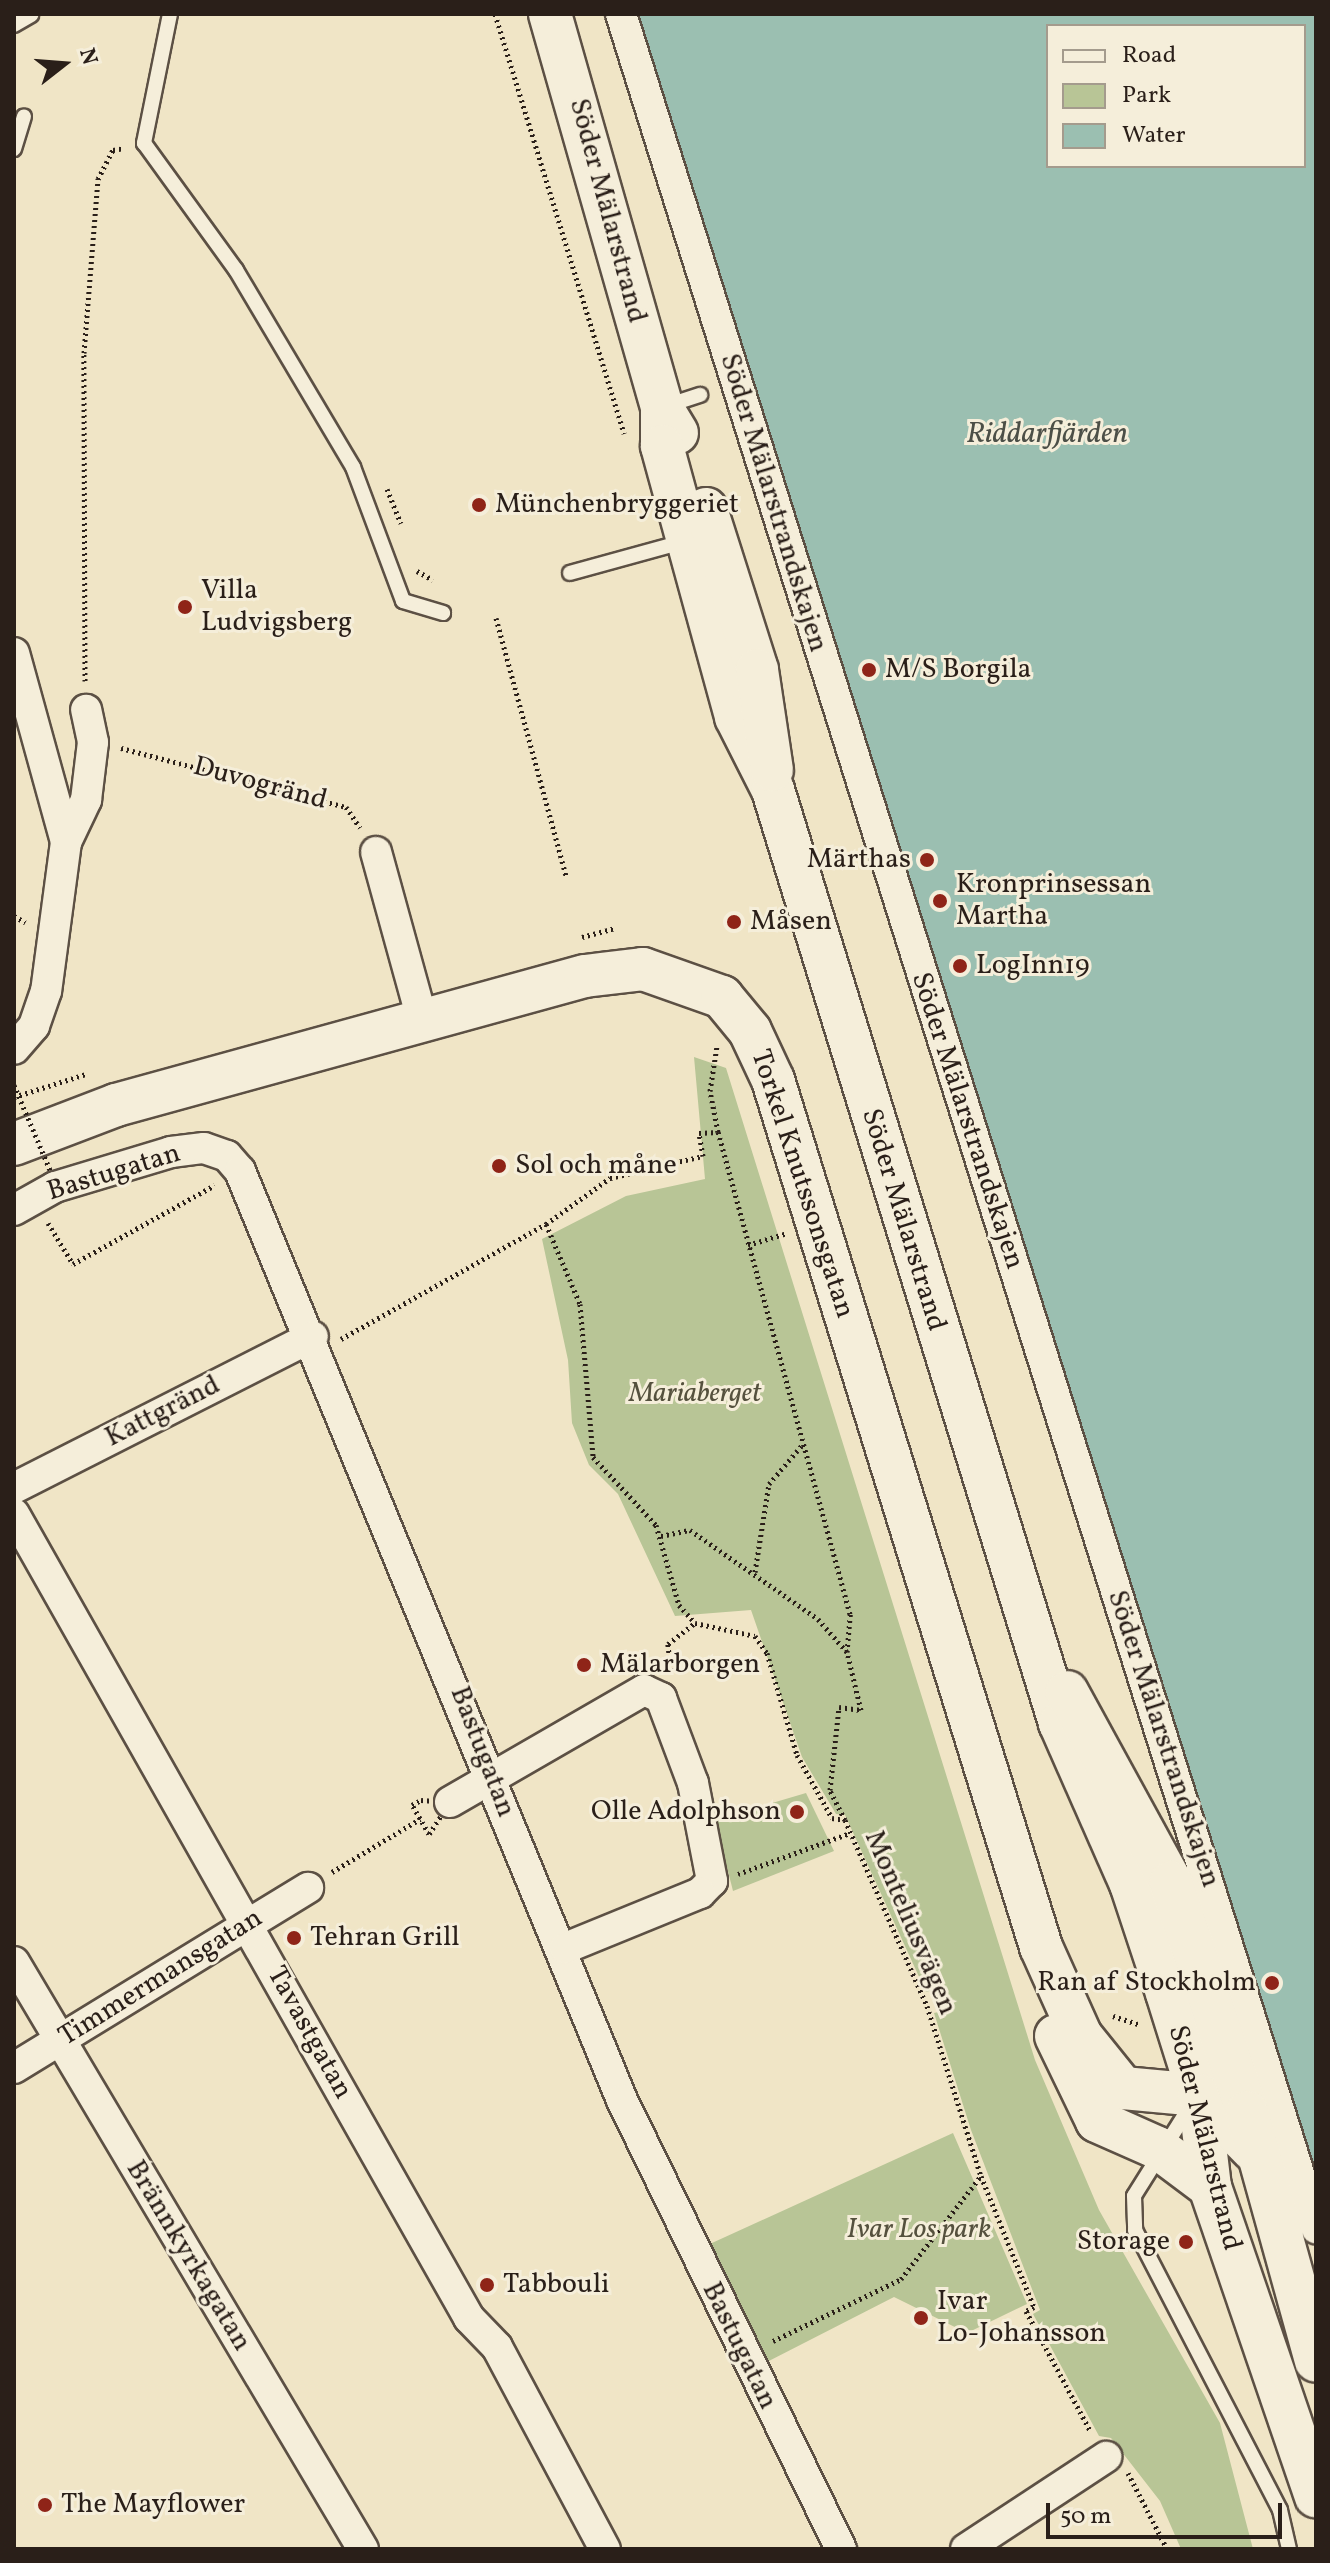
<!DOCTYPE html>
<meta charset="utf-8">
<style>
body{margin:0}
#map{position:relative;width:1330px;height:2563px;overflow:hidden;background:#f0e5c6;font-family:Vollkorn,serif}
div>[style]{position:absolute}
.green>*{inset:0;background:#b8c596}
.water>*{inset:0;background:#9bbfb1}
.path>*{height:5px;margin-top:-2.5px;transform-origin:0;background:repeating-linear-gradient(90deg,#2a1f19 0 2px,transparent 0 6px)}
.roads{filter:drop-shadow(2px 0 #5c5044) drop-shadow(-2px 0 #5c5044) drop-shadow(0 2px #5c5044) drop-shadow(0 -2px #5c5044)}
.lane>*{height:14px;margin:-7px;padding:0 7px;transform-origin:7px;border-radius:7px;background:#f5eeda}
.street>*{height:30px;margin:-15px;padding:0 15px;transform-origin:15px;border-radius:15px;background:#f5eeda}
.secondary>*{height:42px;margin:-21px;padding:0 21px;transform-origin:21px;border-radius:21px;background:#f5eeda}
.path-bridge>*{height:5px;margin-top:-2.5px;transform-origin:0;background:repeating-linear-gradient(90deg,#2a1f19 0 2px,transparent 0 6px)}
.dots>*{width:22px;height:22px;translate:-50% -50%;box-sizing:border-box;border:4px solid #f5eeda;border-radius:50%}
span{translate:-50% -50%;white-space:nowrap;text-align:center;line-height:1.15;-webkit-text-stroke:6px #f5eeda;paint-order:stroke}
.street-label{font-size:28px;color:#2a1f19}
.poi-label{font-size:28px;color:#2a1f19}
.left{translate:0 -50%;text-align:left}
.right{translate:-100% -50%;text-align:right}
.park-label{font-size:28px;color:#55513e;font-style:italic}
.water-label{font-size:30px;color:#4c4f47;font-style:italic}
.frame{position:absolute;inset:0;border:16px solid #2a1f19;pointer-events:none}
.legend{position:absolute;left:1046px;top:24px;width:260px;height:144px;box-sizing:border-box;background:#f5eeda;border:2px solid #a49b8d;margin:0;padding:10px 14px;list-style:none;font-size:24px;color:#2a1f19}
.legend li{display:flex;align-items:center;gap:16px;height:40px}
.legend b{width:40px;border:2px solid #a49b8d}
.north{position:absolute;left:24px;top:24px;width:80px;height:80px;-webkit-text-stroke:6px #f5eeda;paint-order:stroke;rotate:73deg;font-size:22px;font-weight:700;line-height:32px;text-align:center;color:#2a1f19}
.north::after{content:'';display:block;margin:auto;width:28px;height:36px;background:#2a1f19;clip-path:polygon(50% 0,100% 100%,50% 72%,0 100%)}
.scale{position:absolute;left:1046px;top:2503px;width:236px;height:36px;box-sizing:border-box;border:4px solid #2a1f19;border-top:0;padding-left:10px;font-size:24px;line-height:28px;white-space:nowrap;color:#2a1f19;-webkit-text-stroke:6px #f5eeda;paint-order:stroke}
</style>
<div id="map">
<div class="green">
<i style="clip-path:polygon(694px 1057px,726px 1068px,1035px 2060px,1099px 2210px,1220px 2423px,1253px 2549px,1181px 2549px,1160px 2501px,1111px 2438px,1099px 2436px,1033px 2314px,1040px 2310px,971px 2130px,934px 2013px,943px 2011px,935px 1990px,926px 1992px,845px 1815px,836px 1814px,802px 1757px,751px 1610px,675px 1616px,618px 1494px,589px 1465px,572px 1423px,568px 1360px,542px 1239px,626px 1196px,705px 1179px)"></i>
<i style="clip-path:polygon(806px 1793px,834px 1851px,733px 1891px,715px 1820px)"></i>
<i style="clip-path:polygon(953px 2133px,1027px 2304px,967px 2333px,894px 2297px,761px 2365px,701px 2248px)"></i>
</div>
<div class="water">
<i style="clip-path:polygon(evenodd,634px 14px,1316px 14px,1316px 2186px,634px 14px,1048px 26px,1304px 26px,1304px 166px,1048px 166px,1048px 26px)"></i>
</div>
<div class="path">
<i style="left:495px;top:14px;width:439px;rotate:72.9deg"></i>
<i style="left:387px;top:489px;width:37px;rotate:68deg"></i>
<i style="left:417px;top:571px;width:18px;rotate:29deg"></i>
<i style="left:496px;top:618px;width:267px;rotate:74.8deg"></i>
<i style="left:85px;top:681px;width:328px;rotate:-90.2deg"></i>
<i style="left:84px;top:353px;width:175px;rotate:-85.4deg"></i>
<i style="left:98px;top:179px;width:33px;rotate:-63deg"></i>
<i style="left:113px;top:150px;width:11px;rotate:-10deg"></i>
<i style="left:121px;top:748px;width:233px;rotate:14.7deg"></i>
<i style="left:346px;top:807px;width:25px;rotate:56deg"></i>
<i style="left:14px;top:916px;width:13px;rotate:29deg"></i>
<i style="left:582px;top:937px;width:35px;rotate:-15deg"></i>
<i style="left:14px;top:1097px;width:76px;rotate:-17.7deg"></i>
<i style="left:48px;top:1223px;width:48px;rotate:58.6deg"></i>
<i style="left:73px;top:1264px;width:162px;rotate:-29.1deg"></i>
<i style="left:546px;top:1224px;width:87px;rotate:67deg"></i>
<i style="left:580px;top:1304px;width:154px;rotate:85.1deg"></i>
<i style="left:593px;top:1457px;width:93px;rotate:47.2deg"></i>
<i style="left:656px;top:1525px;width:83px;rotate:74deg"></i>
<i style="left:679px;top:1605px;width:24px;rotate:48deg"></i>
<i style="left:695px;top:1623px;width:61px;rotate:12.2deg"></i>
<i style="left:755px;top:1636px;width:21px;rotate:55deg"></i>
<i style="left:767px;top:1653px;width:106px;rotate:73.6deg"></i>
<i style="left:797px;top:1755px;width:72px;rotate:60.9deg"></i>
<i style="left:832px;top:1818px;width:13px;rotate:9deg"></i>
<i style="left:845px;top:1820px;width:203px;rotate:66.2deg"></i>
<i style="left:927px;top:2006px;width:178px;rotate:72.4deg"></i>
<i style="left:981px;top:2176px;width:141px;rotate:68deg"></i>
<i style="left:1034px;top:2307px;width:9px;rotate:153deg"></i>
<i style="left:1026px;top:2311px;width:137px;rotate:61.8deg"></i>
<i style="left:748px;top:1245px;width:39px;rotate:-17deg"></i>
<i style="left:341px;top:1339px;width:235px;rotate:-29.3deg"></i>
<i style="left:546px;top:1224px;width:79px;rotate:-35.7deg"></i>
<i style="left:610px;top:1178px;width:96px;rotate:-13.3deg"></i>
<i style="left:703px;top:1156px;width:23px;rotate:-100deg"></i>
<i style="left:699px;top:1133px;width:19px;rotate:-3deg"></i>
<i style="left:661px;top:1536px;width:30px;rotate:-12deg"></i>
<i style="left:690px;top:1530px;width:156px;rotate:34.8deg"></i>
<i style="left:818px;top:1619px;width:44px;rotate:48.7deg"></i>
<i style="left:847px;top:1652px;width:38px;rotate:-85deg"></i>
<i style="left:850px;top:1614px;width:500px;rotate:-105.3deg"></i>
<i style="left:718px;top:1132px;width:42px;rotate:-101deg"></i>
<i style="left:710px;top:1091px;width:46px;rotate:-81.2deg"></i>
<i style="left:755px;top:1572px;width:89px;rotate:-81deg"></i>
<i style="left:769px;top:1484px;width:52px;rotate:-49.6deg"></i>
<i style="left:671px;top:1670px;width:26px;rotate:-97deg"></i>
<i style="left:668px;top:1644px;width:34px;rotate:-38deg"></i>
<i style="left:421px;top:1800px;width:29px;rotate:4deg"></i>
<i style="left:450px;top:1802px;width:38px;rotate:123deg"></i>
<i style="left:429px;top:1834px;width:34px;rotate:-120deg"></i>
<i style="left:412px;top:1805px;width:10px;rotate:-29deg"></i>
<i style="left:845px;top:1820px;width:34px;rotate:-117deg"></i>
<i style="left:830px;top:1790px;width:83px;rotate:-83.8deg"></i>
<i style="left:839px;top:1707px;width:22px;rotate:8deg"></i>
<i style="left:861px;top:1710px;width:60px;rotate:-103.6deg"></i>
<i style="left:332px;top:1872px;width:103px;rotate:-31.1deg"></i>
<i style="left:738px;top:1874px;width:119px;rotate:-20.1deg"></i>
<i style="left:1113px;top:2016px;width:29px;rotate:18deg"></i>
<i style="left:773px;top:2341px;width:142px;rotate:-25.8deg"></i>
<i style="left:901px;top:2279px;width:130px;rotate:-52.2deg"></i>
<i style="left:1128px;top:2473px;width:85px;rotate:62.8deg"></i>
</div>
<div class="roads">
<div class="lane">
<i style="left:170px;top:14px;width:132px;rotate:101.4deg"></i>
<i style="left:144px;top:143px;width:157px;rotate:54.1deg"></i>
<i style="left:236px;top:270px;width:229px;rotate:59.3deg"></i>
<i style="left:353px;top:467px;width:143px;rotate:69.5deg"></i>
<i style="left:403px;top:601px;width:42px;rotate:16.7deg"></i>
<i style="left:14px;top:25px;width:20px;rotate:-30deg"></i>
<i style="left:14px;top:149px;width:34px;rotate:-73deg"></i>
<i style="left:666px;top:406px;width:36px;rotate:-18deg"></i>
<i style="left:570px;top:573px;width:120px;rotate:-15.4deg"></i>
<i style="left:1191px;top:2105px;width:107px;rotate:122.1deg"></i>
<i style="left:1134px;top:2196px;width:34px;rotate:88deg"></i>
<i style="left:1135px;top:2230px;width:315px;rotate:62.6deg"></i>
<i style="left:1280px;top:2510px;width:40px;rotate:77deg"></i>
</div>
<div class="street">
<i style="left:621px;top:14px;width:2321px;rotate:72.57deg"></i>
<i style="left:14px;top:653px;width:196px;rotate:74.6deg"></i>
<i style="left:66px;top:842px;width:150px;rotate:97.6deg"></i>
<i style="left:46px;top:991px;width:37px;rotate:109deg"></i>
<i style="left:34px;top:1026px;width:30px;rotate:131deg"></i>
<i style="left:66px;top:842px;width:47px;rotate:-64.5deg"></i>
<i style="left:86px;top:800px;width:58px;rotate:-83.1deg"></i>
<i style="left:93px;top:742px;width:33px;rotate:-102deg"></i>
<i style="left:376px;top:852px;width:173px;rotate:74.6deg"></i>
<i style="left:14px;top:1210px;width:47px;rotate:-29.3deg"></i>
<i style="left:55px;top:1187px;width:121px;rotate:-16.8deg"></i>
<i style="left:171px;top:1152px;width:33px;rotate:-7deg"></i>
<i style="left:204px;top:1148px;width:24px;rotate:19deg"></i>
<i style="left:227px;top:1156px;width:20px;rotate:49deg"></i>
<i style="left:240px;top:1171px;width:1004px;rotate:67.65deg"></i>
<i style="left:622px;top:2100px;width:500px;rotate:64deg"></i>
<i style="left:14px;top:1488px;width:335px;rotate:-26.9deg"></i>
<i style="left:14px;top:1514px;width:924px;rotate:60.49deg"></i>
<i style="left:469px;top:2318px;width:40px;rotate:46deg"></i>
<i style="left:497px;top:2347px;width:229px;rotate:61.9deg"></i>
<i style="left:450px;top:1802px;width:224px;rotate:-30deg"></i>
<i style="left:644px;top:1690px;width:19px;rotate:25deg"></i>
<i style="left:661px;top:1698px;width:91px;rotate:69.4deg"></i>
<i style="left:693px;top:1783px;width:100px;rotate:79deg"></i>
<i style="left:712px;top:1881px;width:17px;rotate:135deg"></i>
<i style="left:700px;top:1893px;width:146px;rotate:157.8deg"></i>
<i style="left:14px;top:1962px;width:683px;rotate:59.27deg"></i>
<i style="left:14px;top:2068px;width:345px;rotate:-31.5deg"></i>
<i style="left:966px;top:2549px;width:168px;rotate:-33.3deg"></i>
</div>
<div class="secondary">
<i style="left:550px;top:14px;width:410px;rotate:74.1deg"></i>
<i style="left:662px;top:408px;width:29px;rotate:59deg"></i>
<i style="left:662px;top:408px;width:38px;rotate:90deg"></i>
<i style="left:662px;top:446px;width:281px;rotate:74.7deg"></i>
<i style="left:736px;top:717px;width:82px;rotate:63.1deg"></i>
<i style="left:773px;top:790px;width:976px;rotate:72.9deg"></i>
<i style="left:1060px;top:1723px;width:176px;rotate:66.2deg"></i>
<i style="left:1131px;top:1884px;width:115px;rotate:71.7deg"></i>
<i style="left:1167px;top:1993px;width:107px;rotate:72.6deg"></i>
<i style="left:1199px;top:2095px;width:93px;rotate:83.2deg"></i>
<i style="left:1210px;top:2187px;width:327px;rotate:71.1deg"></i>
<i style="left:706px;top:509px;width:169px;rotate:72.4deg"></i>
<i style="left:757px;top:670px;width:101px;rotate:81.5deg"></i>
<i style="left:14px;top:1144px;width:109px;rotate:-20.9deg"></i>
<i style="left:116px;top:1105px;width:486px;rotate:-15.4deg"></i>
<i style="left:585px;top:976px;width:58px;rotate:-6.9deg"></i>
<i style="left:643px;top:969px;width:84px;rotate:19.5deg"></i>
<i style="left:722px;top:997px;width:44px;rotate:50.5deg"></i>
<i style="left:750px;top:1031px;width:54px;rotate:64.9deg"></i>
<i style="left:773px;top:1080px;width:907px;rotate:72.82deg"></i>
<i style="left:1041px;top:1947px;width:98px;rotate:65.8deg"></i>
<i style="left:1081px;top:2036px;width:67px;rotate:51.1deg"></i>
<i style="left:1123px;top:2088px;width:76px;rotate:5.3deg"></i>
<i style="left:1199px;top:2095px;width:76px;rotate:45.5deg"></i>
<i style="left:1067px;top:1692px;width:217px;rotate:61.3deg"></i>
<i style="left:1171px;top:1882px;width:242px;rotate:71.7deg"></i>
<i style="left:1247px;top:2112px;width:258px;rotate:74.5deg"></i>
<i style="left:1056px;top:2036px;width:94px;rotate:64.2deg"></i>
<i style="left:1097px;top:2121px;width:67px;rotate:23.9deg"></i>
<i style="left:1158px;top:2148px;width:65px;rotate:36.9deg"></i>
</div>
</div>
<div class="path-bridge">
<i style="left:14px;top:1085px;width:95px;rotate:67deg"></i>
</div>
<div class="dots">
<i style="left:479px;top:505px;background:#8f2418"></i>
<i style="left:185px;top:607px;background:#8f2418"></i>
<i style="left:869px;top:670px;background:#8f2418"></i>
<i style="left:927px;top:860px;background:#8f2418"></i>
<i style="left:940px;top:901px;background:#8f2418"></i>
<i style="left:734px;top:922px;background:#8f2418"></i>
<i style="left:960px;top:966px;background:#8f2418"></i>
<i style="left:499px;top:1166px;background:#8f2418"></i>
<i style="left:584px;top:1665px;background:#8f2418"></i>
<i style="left:797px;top:1812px;background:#8f2418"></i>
<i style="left:294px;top:1938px;background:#8f2418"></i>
<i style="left:1272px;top:1983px;background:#8f2418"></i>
<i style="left:1186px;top:2242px;background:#8f2418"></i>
<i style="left:487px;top:2285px;background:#8f2418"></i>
<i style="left:921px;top:2318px;background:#8f2418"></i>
<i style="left:45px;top:2505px;background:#8f2418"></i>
</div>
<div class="street-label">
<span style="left:607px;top:211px;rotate:75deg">Söder Mälarstrand</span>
<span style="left:773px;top:503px;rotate:73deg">Söder Mälarstrandskajen</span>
<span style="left:260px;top:784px;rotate:15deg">Duvogränd</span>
<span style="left:967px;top:1121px;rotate:72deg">Söder Mälarstrandskajen</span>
<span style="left:114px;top:1173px;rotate:-17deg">Bastugatan</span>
<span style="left:802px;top:1184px;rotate:72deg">Torkel Knutssonsgatan</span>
<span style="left:903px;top:1220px;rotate:73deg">Söder Mälarstrand</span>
<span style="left:163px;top:1412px;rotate:-27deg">Kattgränd</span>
<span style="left:1163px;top:1739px;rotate:72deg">Söder Mälarstrandskajen</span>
<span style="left:482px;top:1752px;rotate:69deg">Bastugatan</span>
<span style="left:910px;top:1923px;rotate:67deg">Monteliusvägen</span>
<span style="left:161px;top:1978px;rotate:-32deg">Timmermansgatan</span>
<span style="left:309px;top:2033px;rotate:61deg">Tavastgatan</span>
<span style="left:1204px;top:2138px;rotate:76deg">Söder Mälarstrand</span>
<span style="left:188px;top:2256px;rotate:59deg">Brännkyrkagatan</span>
<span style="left:739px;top:2346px;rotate:64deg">Bastugatan</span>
</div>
<div class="poi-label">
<span class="left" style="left:495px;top:505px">Münchenbryggeriet</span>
<span class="left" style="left:201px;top:607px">Villa<br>Ludvigsberg</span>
<span class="left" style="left:885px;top:670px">M/S Borgila</span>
<span class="right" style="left:911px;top:860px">Märthas</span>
<span class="left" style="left:956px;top:901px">Kronprinsessan<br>Martha</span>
<span class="left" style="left:750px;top:922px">Måsen</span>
<span class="left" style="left:976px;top:966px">LogInn19</span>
<span class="left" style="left:515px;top:1166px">Sol och måne</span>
<span class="left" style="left:600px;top:1665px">Mälarborgen</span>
<span class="right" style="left:781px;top:1812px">Olle Adolphson</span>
<span class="left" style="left:310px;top:1938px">Tehran Grill</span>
<span class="right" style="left:1256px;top:1983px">Ran af Stockholm</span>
<span class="right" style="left:1170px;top:2242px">Storage</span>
<span class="left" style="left:503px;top:2285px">Tabbouli</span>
<span class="left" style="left:937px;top:2318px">Ivar<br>Lo-Johansson</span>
<span class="left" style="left:61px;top:2505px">The Mayflower</span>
</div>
<div class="park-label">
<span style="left:695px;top:1394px">Mariaberget</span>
<span style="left:919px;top:2230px">Ivar Los park</span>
</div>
<div class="water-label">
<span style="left:1047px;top:434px">Riddarfjärden</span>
</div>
<div class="frame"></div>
<ul class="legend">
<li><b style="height:10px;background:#f5eeda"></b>Road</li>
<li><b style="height:22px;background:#b8c596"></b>Park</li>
<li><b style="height:22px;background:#9bbfb1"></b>Water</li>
</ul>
<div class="north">N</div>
<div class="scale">50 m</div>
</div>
